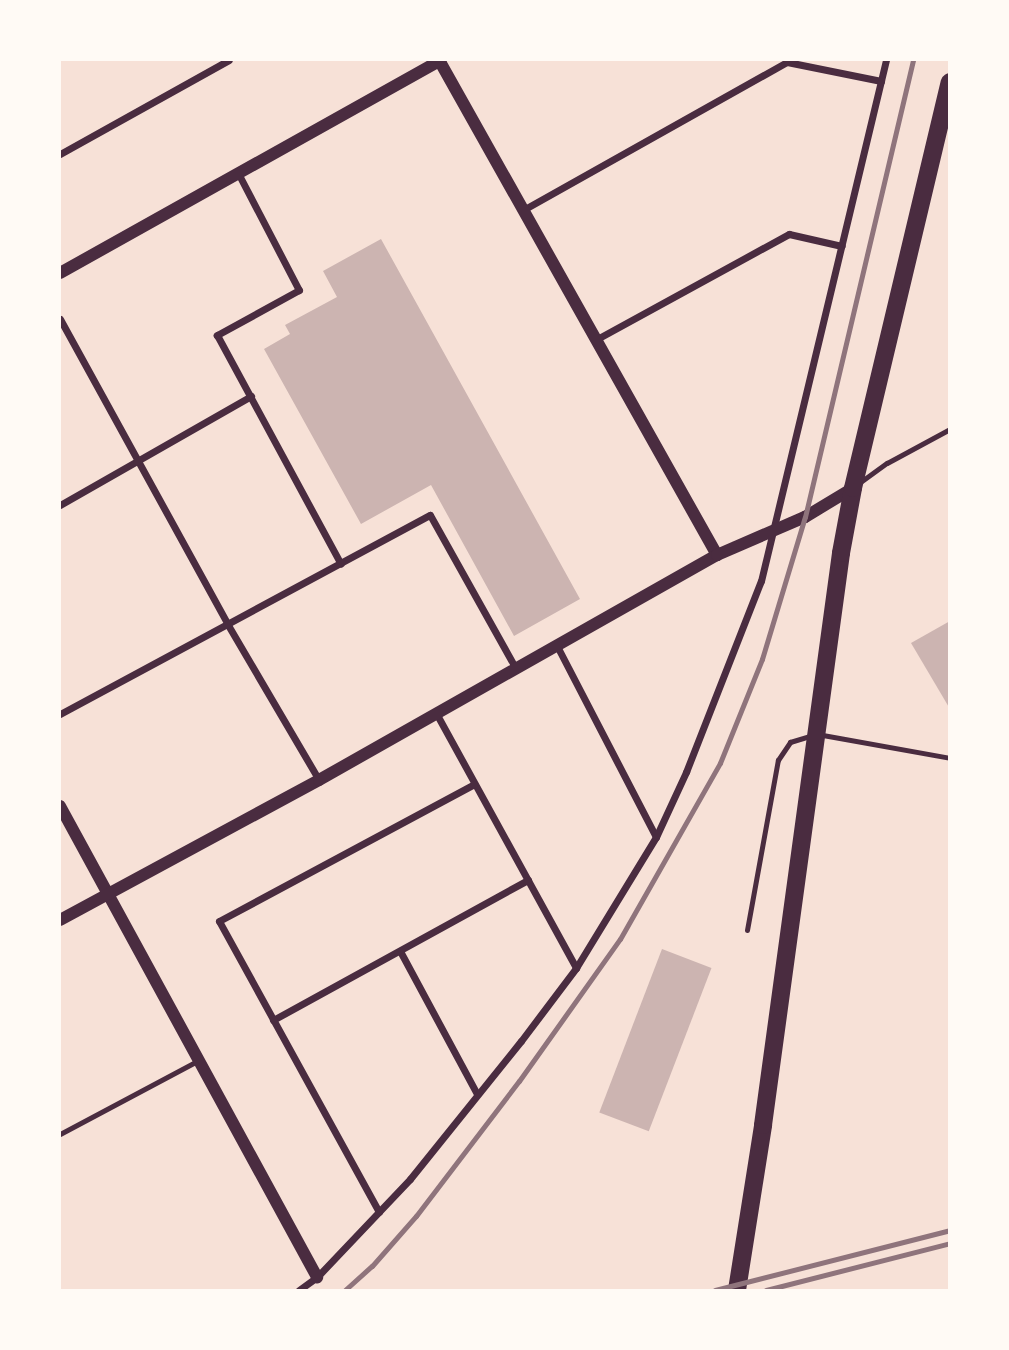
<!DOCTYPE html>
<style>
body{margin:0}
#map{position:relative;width:1009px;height:1350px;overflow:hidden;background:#f7e1d7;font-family:"Varela Round",sans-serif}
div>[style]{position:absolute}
.building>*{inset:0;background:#ccb4b1;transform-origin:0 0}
.service>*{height:5px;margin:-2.5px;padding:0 2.5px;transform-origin:2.5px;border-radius:2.5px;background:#4a2c40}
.minor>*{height:7px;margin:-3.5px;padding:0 3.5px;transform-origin:3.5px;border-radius:3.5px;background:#4a2c40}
.tertiary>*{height:12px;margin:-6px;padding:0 6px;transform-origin:6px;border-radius:6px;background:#4a2c40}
.primary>*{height:18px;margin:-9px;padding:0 9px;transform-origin:9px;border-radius:9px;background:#4a2c40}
.rail>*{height:5px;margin:-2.5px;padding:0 2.5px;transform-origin:2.5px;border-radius:2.5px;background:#8f747c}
span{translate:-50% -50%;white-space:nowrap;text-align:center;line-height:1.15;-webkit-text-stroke:5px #fffaf5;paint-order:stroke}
.frame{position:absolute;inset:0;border:61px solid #fffaf5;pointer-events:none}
</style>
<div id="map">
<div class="building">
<i style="clip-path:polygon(381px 239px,580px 599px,514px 636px,431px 485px,361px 524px,264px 349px,290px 334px,285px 325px,337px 297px,323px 271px)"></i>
<i style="clip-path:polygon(950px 621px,950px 709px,911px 643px)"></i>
<i style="left:662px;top:949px;width:53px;height:175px;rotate:21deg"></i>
</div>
<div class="service">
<i style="left:859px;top:483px;width:34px;rotate:-36deg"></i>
<i style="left:887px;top:463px;width:72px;rotate:-28.4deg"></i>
<i style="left:747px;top:930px;width:173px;rotate:-79.7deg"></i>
<i style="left:778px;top:760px;width:22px;rotate:-56deg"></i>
<i style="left:790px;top:742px;width:28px;rotate:-17deg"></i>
<i style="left:817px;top:734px;width:135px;rotate:10.2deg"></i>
<i style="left:60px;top:1134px;width:157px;rotate:-28deg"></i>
</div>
<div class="minor">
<i style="left:60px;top:154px;width:193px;rotate:-29.1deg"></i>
<i style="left:238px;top:173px;width:132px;rotate:62.5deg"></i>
<i style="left:299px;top:290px;width:94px;rotate:151.2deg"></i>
<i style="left:217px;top:335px;width:260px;rotate:61.6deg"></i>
<i style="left:523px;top:210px;width:303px;rotate:-29.3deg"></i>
<i style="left:787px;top:62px;width:96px;rotate:11.4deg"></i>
<i style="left:60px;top:319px;width:349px;rotate:61.2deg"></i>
<i style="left:228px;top:625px;width:180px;rotate:59.6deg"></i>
<i style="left:597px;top:339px;width:219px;rotate:-28.7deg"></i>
<i style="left:789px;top:234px;width:54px;rotate:12.8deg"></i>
<i style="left:60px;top:505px;width:220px;rotate:-29.7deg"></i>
<i style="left:557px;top:646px;width:215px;rotate:62.6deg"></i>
<i style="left:436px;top:713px;width:291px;rotate:61.2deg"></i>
<i style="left:60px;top:714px;width:420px;rotate:-28.3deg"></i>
<i style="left:430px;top:515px;width:176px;rotate:60.8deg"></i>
<i style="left:400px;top:951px;width:162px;rotate:61.7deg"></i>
<i style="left:273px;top:1020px;width:291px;rotate:-28.8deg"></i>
<i style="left:379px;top:1212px;width:332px;rotate:-118.8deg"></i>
<i style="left:219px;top:921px;width:289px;rotate:-28.2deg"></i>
<i style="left:299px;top:1290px;width:22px;rotate:-36deg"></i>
<i style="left:317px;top:1277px;width:135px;rotate:-46.5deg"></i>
<i style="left:410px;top:1179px;width:177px;rotate:-51.2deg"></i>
<i style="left:521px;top:1041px;width:91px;rotate:-53deg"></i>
<i style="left:576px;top:968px;width:153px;rotate:-58.6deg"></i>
<i style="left:656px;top:837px;width:72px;rotate:-65.2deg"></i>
<i style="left:686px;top:772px;width:205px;rotate:-68.6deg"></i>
<i style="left:761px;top:581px;width:536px;rotate:-76.51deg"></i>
</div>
<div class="tertiary">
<i style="left:439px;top:60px;width:568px;rotate:60.68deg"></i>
<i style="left:60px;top:273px;width:436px;rotate:-29.2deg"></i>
<i style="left:60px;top:806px;width:537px;rotate:61.38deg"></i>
<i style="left:60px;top:920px;width:294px;rotate:-28.4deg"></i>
<i style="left:319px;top:780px;width:457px;rotate:-29.5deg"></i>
<i style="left:717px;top:555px;width:96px;rotate:-23.4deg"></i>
<i style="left:805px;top:517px;width:56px;rotate:-31.1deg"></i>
</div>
<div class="primary">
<i style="left:737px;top:1290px;width:167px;rotate:-81deg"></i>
<i style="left:763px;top:1125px;width:577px;rotate:-82.23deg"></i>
<i style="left:841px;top:553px;width:66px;rotate:-79.5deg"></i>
<i style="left:853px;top:488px;width:417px;rotate:-76.6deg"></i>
</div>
<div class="rail">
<i style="left:345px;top:1290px;width:36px;rotate:-42deg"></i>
<i style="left:372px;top:1266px;width:67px;rotate:-48.7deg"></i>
<i style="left:416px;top:1216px;width:170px;rotate:-52.7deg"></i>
<i style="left:519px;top:1081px;width:174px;rotate:-54.6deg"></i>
<i style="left:620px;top:939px;width:202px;rotate:-60.4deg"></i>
<i style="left:720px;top:763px;width:112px;rotate:-68deg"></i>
<i style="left:762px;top:659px;width:148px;rotate:-73.2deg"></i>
<i style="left:805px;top:517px;width:470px;rotate:-76.7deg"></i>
<i style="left:715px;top:1290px;width:243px;rotate:-14.3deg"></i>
<i style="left:766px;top:1290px;width:190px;rotate:-14.3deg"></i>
</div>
<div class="frame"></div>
</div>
